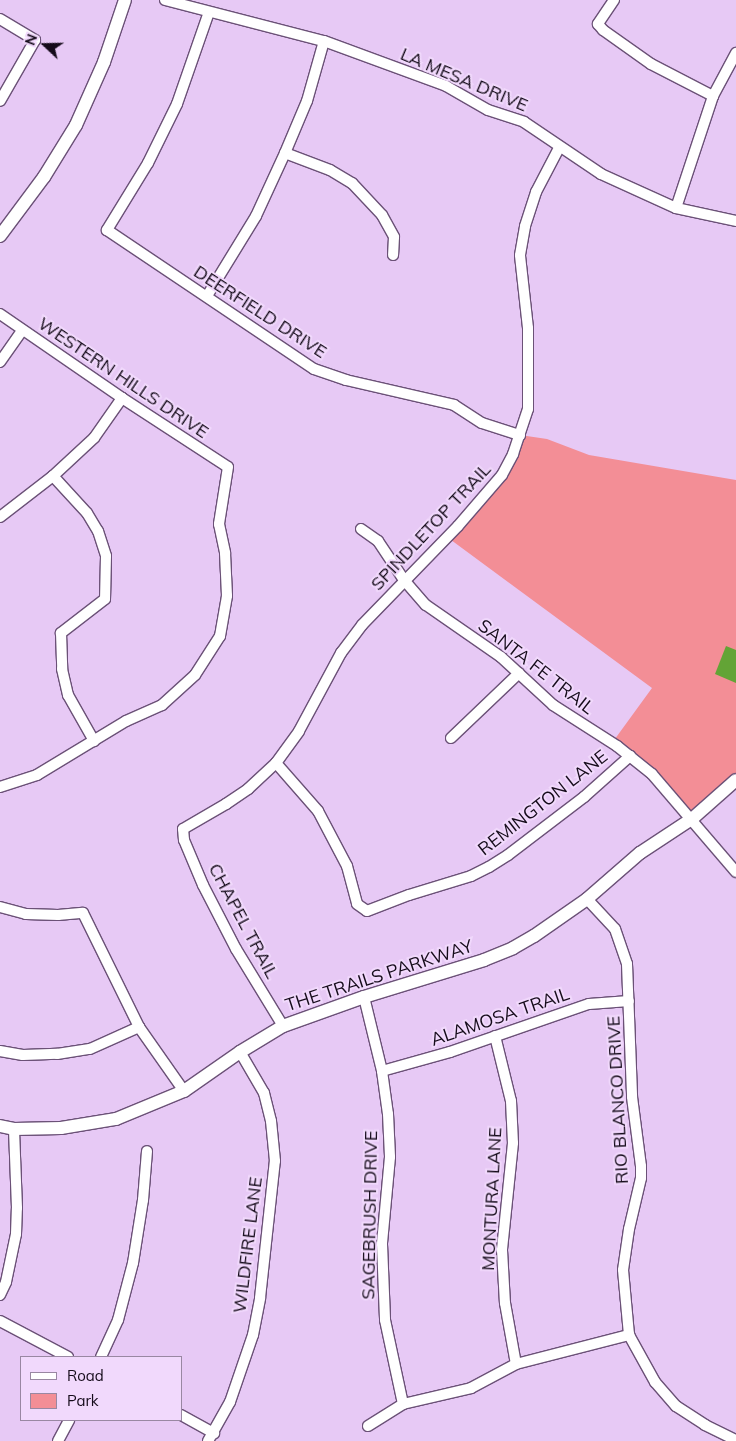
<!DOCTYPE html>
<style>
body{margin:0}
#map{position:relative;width:736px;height:1441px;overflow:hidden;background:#e7c9f5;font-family:Mulish,sans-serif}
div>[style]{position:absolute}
.green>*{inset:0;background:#f38e96}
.water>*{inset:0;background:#63a436}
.roads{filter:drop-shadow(1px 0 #6b5177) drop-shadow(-1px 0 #6b5177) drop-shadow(0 1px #6b5177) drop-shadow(0 -1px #6b5177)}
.minor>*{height:10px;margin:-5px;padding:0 5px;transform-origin:5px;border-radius:5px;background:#fff}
.tertiary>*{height:12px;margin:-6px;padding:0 6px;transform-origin:6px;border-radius:6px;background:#fff}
span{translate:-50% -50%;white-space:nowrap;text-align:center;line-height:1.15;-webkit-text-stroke:4px #f1d9fc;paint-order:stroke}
.street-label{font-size:18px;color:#150b1a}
.legend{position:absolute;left:20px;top:1356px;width:162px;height:65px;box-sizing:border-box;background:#f1d9fc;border:1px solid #9987a2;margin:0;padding:6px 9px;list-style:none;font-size:15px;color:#150b1a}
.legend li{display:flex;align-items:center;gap:10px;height:25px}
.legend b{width:25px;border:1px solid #9987a2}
.north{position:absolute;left:20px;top:20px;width:50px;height:50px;-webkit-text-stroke:4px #f1d9fc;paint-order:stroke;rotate:291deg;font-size:14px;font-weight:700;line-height:20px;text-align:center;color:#150b1a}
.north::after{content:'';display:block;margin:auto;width:18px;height:22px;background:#150b1a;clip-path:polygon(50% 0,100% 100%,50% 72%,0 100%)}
</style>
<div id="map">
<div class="green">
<i style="clip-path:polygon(520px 435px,547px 439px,589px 455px,736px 480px,736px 781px,693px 818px,612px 743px,652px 688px,447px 537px,486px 496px)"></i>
</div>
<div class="water">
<i style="clip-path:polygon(726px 646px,736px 650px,736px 683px,715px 674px)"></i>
</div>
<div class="roads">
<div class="minor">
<i style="left:165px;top:0;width:164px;rotate:14.5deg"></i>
<i style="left:324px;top:41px;width:130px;rotate:20.2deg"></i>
<i style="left:446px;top:86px;width:48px;rotate:29.7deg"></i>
<i style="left:488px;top:110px;width:38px;rotate:18deg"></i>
<i style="left:524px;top:122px;width:93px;rotate:34deg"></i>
<i style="left:601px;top:174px;width:82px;rotate:24.4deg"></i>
<i style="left:676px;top:208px;width:61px;rotate:12.2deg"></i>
<i style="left:614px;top:0;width:29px;rotate:124deg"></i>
<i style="left:598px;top:24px;width:8px;rotate:50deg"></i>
<i style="left:603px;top:30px;width:59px;rotate:35.3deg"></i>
<i style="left:651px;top:64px;width:70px;rotate:27.3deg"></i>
<i style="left:209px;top:12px;width:97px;rotate:109.2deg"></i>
<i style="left:177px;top:104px;width:66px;rotate:116.2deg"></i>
<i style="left:148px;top:163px;width:79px;rotate:121.5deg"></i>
<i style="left:107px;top:230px;width:249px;rotate:33.9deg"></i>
<i style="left:314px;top:369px;width:34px;rotate:19deg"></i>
<i style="left:346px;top:380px;width:111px;rotate:13deg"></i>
<i style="left:454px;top:405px;width:33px;rotate:33deg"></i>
<i style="left:482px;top:423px;width:40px;rotate:18deg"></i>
<i style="left:0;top:19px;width:41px;rotate:31deg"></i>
<i style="left:35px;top:40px;width:70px;rotate:119.8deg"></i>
<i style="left:285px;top:153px;width:48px;rotate:20.7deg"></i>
<i style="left:330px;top:170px;width:26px;rotate:31deg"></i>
<i style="left:352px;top:183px;width:44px;rotate:46.8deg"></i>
<i style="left:382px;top:215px;width:25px;rotate:61deg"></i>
<i style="left:394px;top:237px;width:18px;rotate:93deg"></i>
<i style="left:676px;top:208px;width:118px;rotate:-71.7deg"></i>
<i style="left:713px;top:96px;width:49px;rotate:-61.9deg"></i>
<i style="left:207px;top:296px;width:94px;rotate:-58.5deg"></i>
<i style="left:256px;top:216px;width:69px;rotate:-65.3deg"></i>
<i style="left:285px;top:153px;width:56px;rotate:-67.1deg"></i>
<i style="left:307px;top:101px;width:62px;rotate:-74.2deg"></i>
<i style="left:0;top:314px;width:148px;rotate:34.5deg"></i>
<i style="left:122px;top:398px;width:126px;rotate:33.1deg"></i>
<i style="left:228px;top:467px;width:58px;rotate:99deg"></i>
<i style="left:219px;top:524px;width:30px;rotate:78deg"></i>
<i style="left:225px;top:553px;width:43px;rotate:87.3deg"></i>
<i style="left:227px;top:596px;width:41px;rotate:99.9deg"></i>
<i style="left:220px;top:636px;width:46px;rotate:122.7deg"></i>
<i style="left:195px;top:675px;width:45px;rotate:137.7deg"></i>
<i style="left:162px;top:705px;width:39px;rotate:156deg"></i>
<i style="left:126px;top:721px;width:104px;rotate:148.8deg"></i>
<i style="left:37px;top:775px;width:39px;rotate:162deg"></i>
<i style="left:0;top:362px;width:39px;rotate:-55deg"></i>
<i style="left:53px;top:476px;width:50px;rotate:47.4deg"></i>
<i style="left:87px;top:513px;width:21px;rotate:59deg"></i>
<i style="left:98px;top:531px;width:26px;rotate:72deg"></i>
<i style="left:106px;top:556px;width:43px;rotate:91.3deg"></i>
<i style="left:105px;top:599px;width:56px;rotate:142.3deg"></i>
<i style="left:61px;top:633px;width:36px;rotate:88deg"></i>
<i style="left:62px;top:669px;width:27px;rotate:77deg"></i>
<i style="left:68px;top:695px;width:53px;rotate:60.5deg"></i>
<i style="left:0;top:517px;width:67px;rotate:-37.7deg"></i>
<i style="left:53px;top:476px;width:56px;rotate:-42.8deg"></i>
<i style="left:94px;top:438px;width:49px;rotate:-55deg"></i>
<i style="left:361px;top:529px;width:21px;rotate:35deg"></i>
<i style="left:378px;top:541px;width:47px;rotate:56.3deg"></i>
<i style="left:404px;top:580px;width:33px;rotate:49deg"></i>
<i style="left:426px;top:605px;width:91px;rotate:34.7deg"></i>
<i style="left:501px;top:657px;width:71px;rotate:42.7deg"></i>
<i style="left:553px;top:705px;width:76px;rotate:32.6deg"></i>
<i style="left:617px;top:746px;width:45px;rotate:38.7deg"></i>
<i style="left:652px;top:774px;width:129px;rotate:49.4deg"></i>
<i style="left:451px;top:738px;width:94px;rotate:-43.7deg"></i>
<i style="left:276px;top:763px;width:64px;rotate:48.8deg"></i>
<i style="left:318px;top:811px;width:62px;rotate:62.2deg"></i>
<i style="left:347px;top:866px;width:39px;rotate:75deg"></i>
<i style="left:357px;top:904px;width:12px;rotate:35deg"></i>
<i style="left:367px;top:911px;width:45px;rotate:-20.9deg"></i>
<i style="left:409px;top:895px;width:65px;rotate:-17deg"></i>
<i style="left:471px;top:876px;width:20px;rotate:-27deg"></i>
<i style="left:489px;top:867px;width:22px;rotate:-32deg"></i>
<i style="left:508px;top:855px;width:96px;rotate:-37.3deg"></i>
<i style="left:584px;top:797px;width:62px;rotate:-41.7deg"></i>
<i style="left:587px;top:899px;width:41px;rotate:47deg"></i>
<i style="left:615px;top:929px;width:37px;rotate:71deg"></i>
<i style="left:627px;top:964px;width:133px;rotate:87.8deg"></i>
<i style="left:632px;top:1097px;width:70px;rotate:82.6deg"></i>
<i style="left:641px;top:1166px;width:12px;rotate:90deg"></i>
<i style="left:641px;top:1178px;width:52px;rotate:103.2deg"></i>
<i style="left:629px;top:1229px;width:41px;rotate:98.3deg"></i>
<i style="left:623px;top:1270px;width:65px;rotate:84.7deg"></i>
<i style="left:629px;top:1335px;width:54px;rotate:61deg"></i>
<i style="left:655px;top:1382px;width:32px;rotate:49deg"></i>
<i style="left:676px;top:1406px;width:35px;rotate:33deg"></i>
<i style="left:705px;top:1425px;width:34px;rotate:26deg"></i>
<i style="left:0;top:907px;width:27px;rotate:15deg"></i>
<i style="left:26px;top:914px;width:32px;rotate:2deg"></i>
<i style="left:58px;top:915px;width:25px;rotate:-5deg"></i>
<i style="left:83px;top:913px;width:127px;rotate:63.8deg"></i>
<i style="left:139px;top:1027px;width:78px;rotate:54.9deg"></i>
<i style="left:364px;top:997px;width:76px;rotate:76.3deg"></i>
<i style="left:382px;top:1071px;width:43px;rotate:82.1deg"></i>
<i style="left:388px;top:1114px;width:43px;rotate:87.3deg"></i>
<i style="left:390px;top:1157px;width:87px;rotate:95.3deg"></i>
<i style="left:382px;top:1244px;width:76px;rotate:87.7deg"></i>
<i style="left:385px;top:1320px;width:86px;rotate:77.9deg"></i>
<i style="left:283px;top:1026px;width:90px;rotate:-121.4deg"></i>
<i style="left:236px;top:949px;width:72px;rotate:-117.3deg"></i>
<i style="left:203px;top:885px;width:49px;rotate:-112.9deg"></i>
<i style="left:184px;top:840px;width:11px;rotate:-95deg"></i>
<i style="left:183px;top:829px;width:50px;rotate:-30.2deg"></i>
<i style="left:226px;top:804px;width:27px;rotate:-34deg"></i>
<i style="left:248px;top:789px;width:38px;rotate:-43deg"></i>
<i style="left:276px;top:763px;width:39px;rotate:-54deg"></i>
<i style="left:299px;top:731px;width:89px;rotate:-61.7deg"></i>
<i style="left:341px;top:653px;width:35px;rotate:-53deg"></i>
<i style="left:362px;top:625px;width:138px;rotate:-45.9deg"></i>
<i style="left:458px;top:526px;width:67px;rotate:-49.2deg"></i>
<i style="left:502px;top:475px;width:24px;rotate:-62deg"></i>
<i style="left:513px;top:454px;width:47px;rotate:-71.6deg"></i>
<i style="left:528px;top:409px;width:81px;rotate:-90deg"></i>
<i style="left:528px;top:328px;width:73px;rotate:-96.3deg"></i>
<i style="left:520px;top:255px;width:29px;rotate:-80deg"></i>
<i style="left:525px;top:226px;width:36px;rotate:-72deg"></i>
<i style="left:536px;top:192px;width:50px;rotate:-62.4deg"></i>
<i style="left:495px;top:1036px;width:67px;rotate:76.2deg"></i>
<i style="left:511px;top:1101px;width:42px;rotate:87.3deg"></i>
<i style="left:513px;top:1143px;width:108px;rotate:95.9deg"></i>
<i style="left:502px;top:1250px;width:53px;rotate:86.8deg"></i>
<i style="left:505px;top:1303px;width:62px;rotate:79.8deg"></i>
<i style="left:0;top:1051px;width:23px;rotate:10deg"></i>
<i style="left:23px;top:1055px;width:34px;rotate:-2deg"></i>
<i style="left:57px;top:1054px;width:33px;rotate:-9deg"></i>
<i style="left:90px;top:1049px;width:54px;rotate:-24.2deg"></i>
<i style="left:382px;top:1071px;width:71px;rotate:-15.6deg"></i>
<i style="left:450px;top:1052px;width:147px;rotate:-19.1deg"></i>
<i style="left:589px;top:1004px;width:40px;rotate:-4.3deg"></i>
<i style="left:0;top:1295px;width:14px;rotate:-65deg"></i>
<i style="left:6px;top:1282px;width:49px;rotate:-78.2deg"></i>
<i style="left:16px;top:1234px;width:26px;rotate:-88deg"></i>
<i style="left:17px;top:1208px;width:79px;rotate:-92.2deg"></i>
<i style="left:0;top:1321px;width:77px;rotate:27.9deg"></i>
<i style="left:101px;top:1357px;width:41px;rotate:-65.3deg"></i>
<i style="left:118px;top:1320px;width:59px;rotate:-75.3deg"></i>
<i style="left:133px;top:1263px;width:64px;rotate:-81deg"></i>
<i style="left:143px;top:1200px;width:49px;rotate:-85.3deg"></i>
<i style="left:181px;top:1415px;width:38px;rotate:29deg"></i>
<i style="left:368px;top:1426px;width:41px;rotate:-32.2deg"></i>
<i style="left:403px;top:1404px;width:70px;rotate:-13.2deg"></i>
<i style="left:471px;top:1388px;width:51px;rotate:-28.1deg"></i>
<i style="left:516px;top:1364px;width:117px;rotate:-14.4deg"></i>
<i style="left:58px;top:1441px;width:24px;rotate:-62deg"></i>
<i style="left:208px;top:1441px;width:45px;rotate:-60.6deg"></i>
<i style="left:230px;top:1402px;width:71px;rotate:-71.1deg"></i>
<i style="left:253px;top:1335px;width:38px;rotate:-79deg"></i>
<i style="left:260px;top:1298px;width:138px;rotate:-83.8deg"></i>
<i style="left:275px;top:1161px;width:40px;rotate:-95.7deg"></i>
<i style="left:271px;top:1121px;width:29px;rotate:-104deg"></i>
<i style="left:264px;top:1093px;width:48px;rotate:-120.3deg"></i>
</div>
<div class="tertiary">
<i style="left:0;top:236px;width:74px;rotate:-53.3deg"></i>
<i style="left:44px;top:177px;width:61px;rotate:-58.4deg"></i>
<i style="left:76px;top:125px;width:69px;rotate:-66deg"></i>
<i style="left:104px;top:62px;width:65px;rotate:-71.3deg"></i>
<i style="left:0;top:1126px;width:14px;rotate:12deg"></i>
<i style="left:14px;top:1129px;width:47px;rotate:-1.2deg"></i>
<i style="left:61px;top:1128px;width:56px;rotate:-9.3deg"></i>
<i style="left:116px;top:1119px;width:74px;rotate:-22.4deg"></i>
<i style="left:184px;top:1091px;width:68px;rotate:-34.9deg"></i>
<i style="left:240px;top:1052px;width:50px;rotate:-31.2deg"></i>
<i style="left:283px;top:1026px;width:86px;rotate:-19.7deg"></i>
<i style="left:364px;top:997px;width:126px;rotate:-17.1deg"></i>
<i style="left:484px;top:960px;width:31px;rotate:-22deg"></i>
<i style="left:513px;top:948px;width:24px;rotate:-30deg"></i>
<i style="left:534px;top:936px;width:65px;rotate:-34.9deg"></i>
<i style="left:587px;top:899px;width:70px;rotate:-41deg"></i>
<i style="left:640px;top:853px;width:64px;rotate:-33.4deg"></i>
<i style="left:693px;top:818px;width:57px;rotate:-41.5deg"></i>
</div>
</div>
<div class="street-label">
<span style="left:464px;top:80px;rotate:23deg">LA MESA DRIVE</span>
<span style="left:260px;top:312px;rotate:33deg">DEERFIELD DRIVE</span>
<span style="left:123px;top:378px;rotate:34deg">WESTERN HILLS DRIVE</span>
<span style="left:431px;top:527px;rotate:-47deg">SPINDLETOP TRAIL</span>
<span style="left:536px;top:667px;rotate:38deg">SANTA FE TRAIL</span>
<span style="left:543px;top:803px;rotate:-38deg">REMINGTON LANE</span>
<span style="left:243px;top:921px;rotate:62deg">CHAPEL TRAIL</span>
<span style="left:379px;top:976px;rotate:-18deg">THE TRAILS PARKWAY</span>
<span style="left:500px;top:1017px;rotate:-19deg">ALAMOSA TRAIL</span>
<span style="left:618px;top:1100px;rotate:-93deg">RIO BLANCO DRIVE</span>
<span style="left:492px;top:1199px;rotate:-87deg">MONTURA LANE</span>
<span style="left:370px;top:1215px;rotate:-89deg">SAGEBRUSH DRIVE</span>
<span style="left:248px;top:1245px;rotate:-83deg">WILDFIRE LANE</span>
</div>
<ul class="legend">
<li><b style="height:6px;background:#fff"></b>Road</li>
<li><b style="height:14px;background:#f38e96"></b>Park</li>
</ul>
<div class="north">N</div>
</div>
